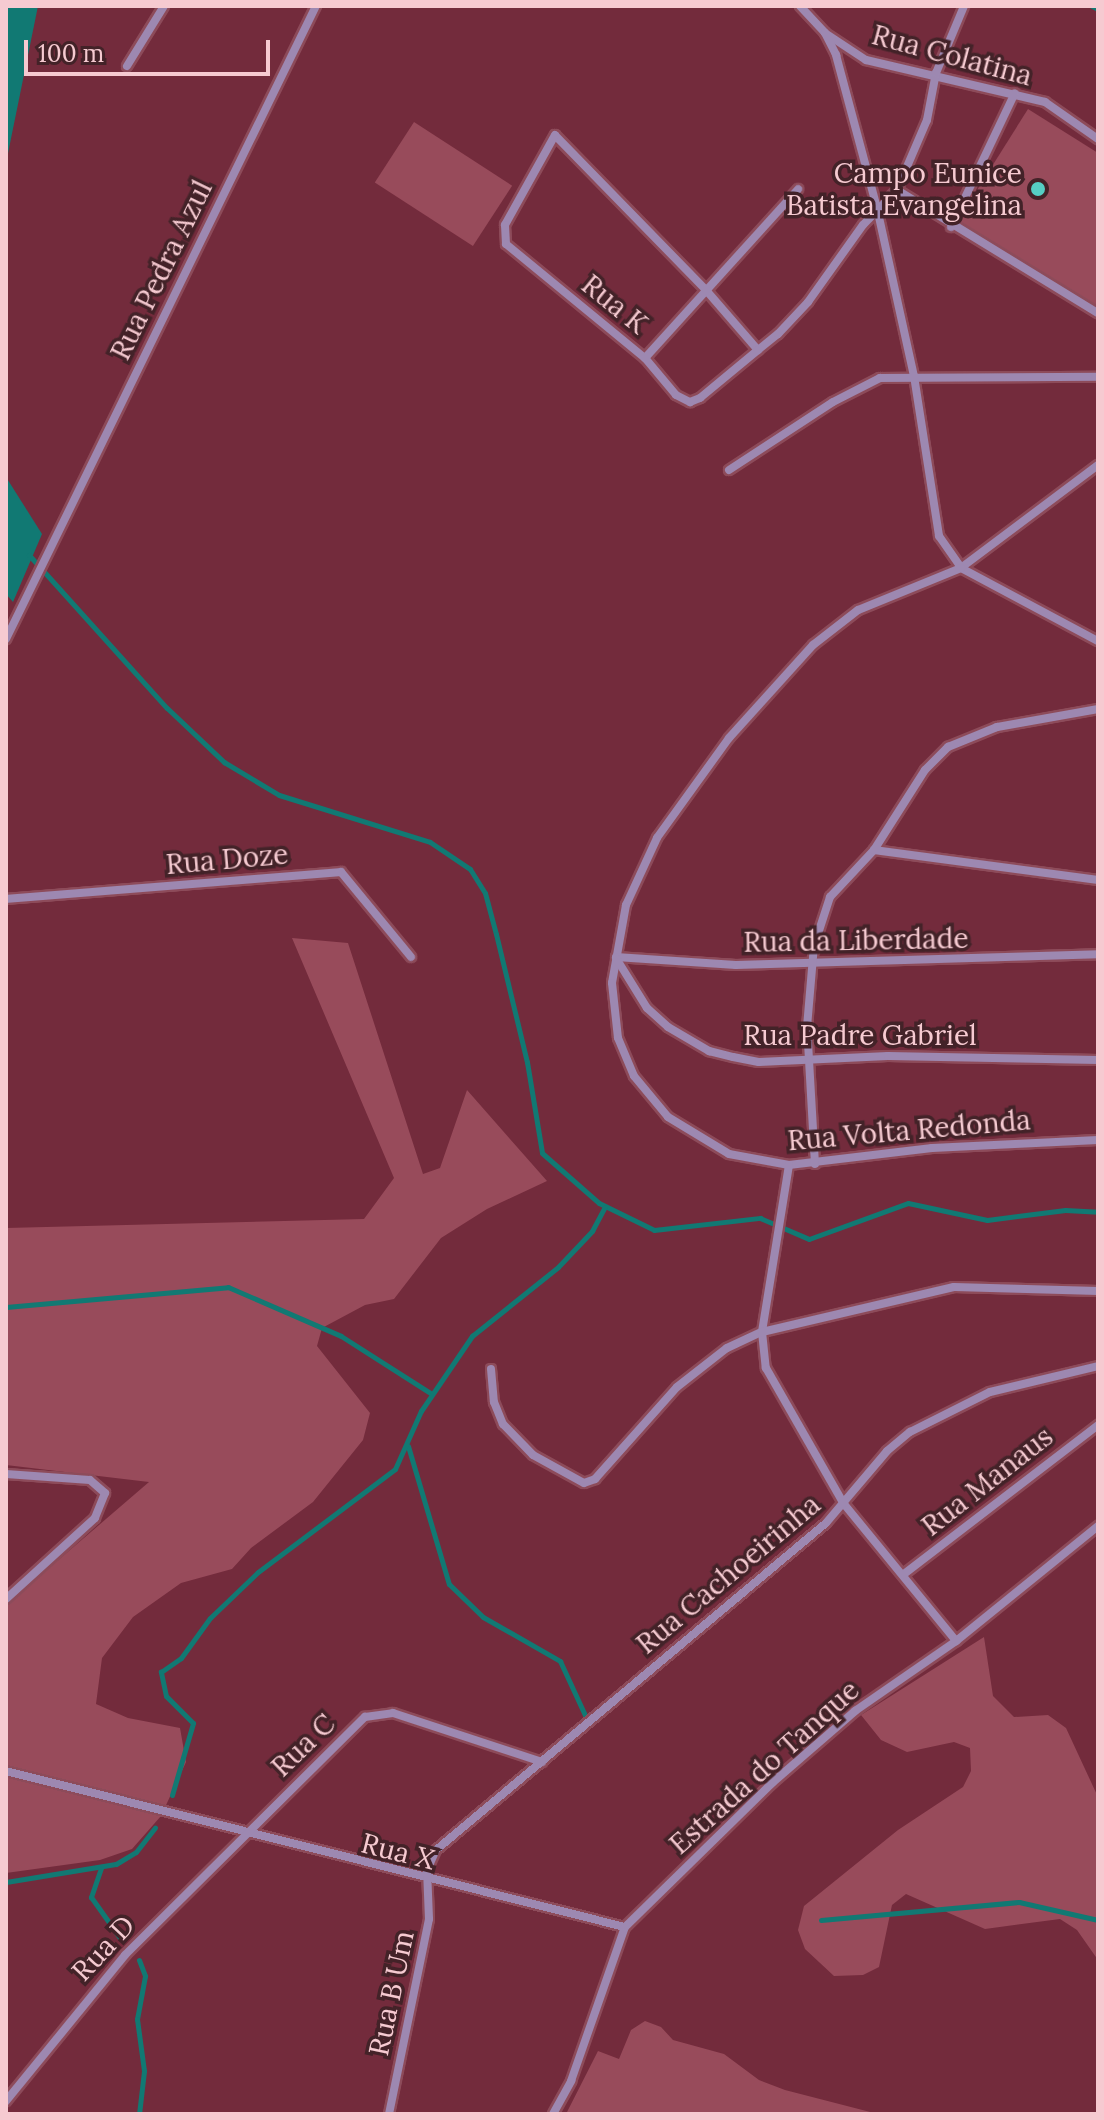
<!DOCTYPE html>
<style>
body{margin:0}
#map{position:relative;width:1104px;height:2120px;overflow:hidden;background:#732b3c;font-family:Lora,serif}
div>[style]{position:absolute}
.green>*{inset:0;background:#984b5b;transform-origin:0 0}
.water>*{inset:0;background:#117973}
.stream>*{height:5px;margin:-2.5px;padding:0 2.5px;transform-origin:2.5px;border-radius:2.5px;background:#117973}
.roads{filter:drop-shadow(2px 0 #8d4b5a) drop-shadow(-2px 0 #8d4b5a) drop-shadow(0 2px #8d4b5a) drop-shadow(0 -2px #8d4b5a)}
.street>*{height:8px;margin:-4px;padding:0 4px;transform-origin:4px;border-radius:4px;background:#9d88b1}
.dots>*{width:22px;height:22px;translate:-50% -50%;box-sizing:border-box;border:4px solid #432228;border-radius:50%}
span{translate:-50% -50%;white-space:nowrap;text-align:center;line-height:1.15;-webkit-text-stroke:7px #432228;paint-order:stroke}
.street-label{font-size:28px;color:#f6cad1}
.poi-label{font-size:28px;color:#f6cad1}
.right{translate:-100% -50%;text-align:right}
.frame{position:absolute;inset:0;border:8px solid #f6cad1;pointer-events:none}
.scale{position:absolute;left:24px;top:40px;width:246px;height:36px;box-sizing:border-box;border:4px solid #f6cad1;border-top:0;padding-left:10px;font-size:24px;line-height:28px;white-space:nowrap;color:#f6cad1;-webkit-text-stroke:6px #432228;paint-order:stroke}
</style>
<div id="map">
<div class="green">
<i style="clip-path:polygon(1028px 109px,1098px 153px,1098px 310px,955px 225px)"></i>
<i style="left:414px;top:122px;width:117px;height:72px;rotate:33deg"></i>
<i style="clip-path:polygon(292px 938px,348px 943px,423px 1174px,440px 1168px,467px 1090px,547px 1181px,487px 1209px,441px 1238px,394px 1299px,365px 1305px,322px 1328px,317px 1346px,370px 1413px,363px 1440px,313px 1502px,251px 1548px,232px 1569px,181px 1583px,133px 1617px,102px 1658px,96px 1704px,128px 1718px,180px 1728px,186px 1762px,161px 1816px,132px 1849px,100px 1860px,6px 1873px,6px 1605px,149px 1482px,6px 1465px,6px 1228px,364px 1219px,394px 1178px)"></i>
<i style="clip-path:polygon(984px 1637px,993px 1696px,1014px 1717px,1048px 1715px,1066px 1728px,1098px 1797px,1098px 1960px,1077px 1930px,1060px 1919px,985px 1929px,906px 1894px,892px 1905px,879px 1967px,863px 1975px,834px 1976px,805px 1949px,798px 1930px,804px 1906px,898px 1830px,963px 1787px,971px 1771px,970px 1748px,954px 1742px,907px 1752px,881px 1740px,861px 1715px)"></i>
<i style="clip-path:polygon(645px 2021px,661px 2027px,673px 2040px,724px 2054px,759px 2080px,785px 2090px,878px 2114px,566px 2114px,598px 2051px,619px 2059px,631px 2030px)"></i>
</div>
<div class="water">
<i style="clip-path:polygon(6px 6px,38px 6px,6px 163px)"></i>
<i style="clip-path:polygon(6px 477px,42px 534px,13px 602px,6px 594px)"></i>
</div>
<div class="stream">
<i style="left:1092px;top:6px;width:7px;rotate:27deg"></i>
<i style="left:29px;top:555px;width:206px;rotate:48deg"></i>
<i style="left:167px;top:708px;width:79px;rotate:43.5deg"></i>
<i style="left:224px;top:762px;width:64px;rotate:31deg"></i>
<i style="left:279px;top:795px;width:158px;rotate:17.3deg"></i>
<i style="left:430px;top:842px;width:48px;rotate:34deg"></i>
<i style="left:470px;top:869px;width:28px;rotate:58deg"></i>
<i style="left:485px;top:893px;width:42px;rotate:75deg"></i>
<i style="left:496px;top:934px;width:132px;rotate:76.4deg"></i>
<i style="left:527px;top:1062px;width:92px;rotate:80.6deg"></i>
<i style="left:542px;top:1153px;width:76px;rotate:41.3deg"></i>
<i style="left:599px;top:1203px;width:61px;rotate:26.1deg"></i>
<i style="left:654px;top:1230px;width:107px;rotate:-6.5deg"></i>
<i style="left:760px;top:1218px;width:53px;rotate:23.2deg"></i>
<i style="left:809px;top:1239px;width:105px;rotate:-20deg"></i>
<i style="left:908px;top:1203px;width:81px;rotate:12.1deg"></i>
<i style="left:987px;top:1220px;width:79px;rotate:-7.3deg"></i>
<i style="left:1065px;top:1210px;width:33px;rotate:3deg"></i>
<i style="left:6px;top:1307px;width:223px;rotate:-5.1deg"></i>
<i style="left:228px;top:1287px;width:123px;rotate:23.4deg"></i>
<i style="left:341px;top:1336px;width:108px;rotate:32.5deg"></i>
<i style="left:408px;top:1446px;width:144px;rotate:73.5deg"></i>
<i style="left:449px;top:1584px;width:47px;rotate:44.1deg"></i>
<i style="left:483px;top:1617px;width:89px;rotate:29.7deg"></i>
<i style="left:560px;top:1661px;width:60px;rotate:65.2deg"></i>
<i style="left:172px;top:1795px;width:75px;rotate:-73.7deg"></i>
<i style="left:193px;top:1723px;width:38px;rotate:-135deg"></i>
<i style="left:166px;top:1696px;width:25px;rotate:-102deg"></i>
<i style="left:161px;top:1672px;width:24px;rotate:-35deg"></i>
<i style="left:181px;top:1658px;width:49px;rotate:-54.1deg"></i>
<i style="left:210px;top:1618px;width:66px;rotate:-43.8deg"></i>
<i style="left:258px;top:1572px;width:171px;rotate:-36.9deg"></i>
<i style="left:395px;top:1469px;width:64px;rotate:-65.9deg"></i>
<i style="left:421px;top:1411px;width:91px;rotate:-55.8deg"></i>
<i style="left:472px;top:1336px;width:110px;rotate:-38.7deg"></i>
<i style="left:558px;top:1267px;width:50px;rotate:-46.6deg"></i>
<i style="left:592px;top:1231px;width:27px;rotate:-62deg"></i>
<i style="left:101px;top:1868px;width:31px;rotate:109deg"></i>
<i style="left:91px;top:1897px;width:50px;rotate:54.7deg"></i>
<i style="left:6px;top:1882px;width:111px;rotate:-9.3deg"></i>
<i style="left:116px;top:1864px;width:23px;rotate:-31deg"></i>
<i style="left:136px;top:1852px;width:31px;rotate:-52deg"></i>
<i style="left:821px;top:1920px;width:199px;rotate:-5.2deg"></i>
<i style="left:1019px;top:1902px;width:81px;rotate:12.8deg"></i>
<i style="left:139px;top:1960px;width:17px;rotate:69deg"></i>
<i style="left:145px;top:1976px;width:44px;rotate:100.5deg"></i>
<i style="left:137px;top:2019px;width:52px;rotate:82.3deg"></i>
<i style="left:144px;top:2071px;width:43px;rotate:96.6deg"></i>
</div>
<div class="roads">
<div class="street">
<i style="left:800px;top:6px;width:37px;rotate:47deg"></i>
<i style="left:825px;top:33px;width:49px;rotate:33.4deg"></i>
<i style="left:866px;top:60px;width:184px;rotate:13.2deg"></i>
<i style="left:1045px;top:102px;width:65px;rotate:34.9deg"></i>
<i style="left:825px;top:33px;width:25px;rotate:63deg"></i>
<i style="left:836px;top:55px;width:158px;rotate:75deg"></i>
<i style="left:877px;top:208px;width:172px;rotate:77.6deg"></i>
<i style="left:914px;top:376px;width:162px;rotate:81.1deg"></i>
<i style="left:939px;top:536px;width:39px;rotate:55deg"></i>
<i style="left:961px;top:568px;width:155px;rotate:28.1deg"></i>
<i style="left:127px;top:66px;width:70px;rotate:-58.3deg"></i>
<i style="left:897px;top:190px;width:236px;rotate:31.5deg"></i>
<i style="left:951px;top:227px;width:148px;rotate:-64.5deg"></i>
<i style="left:758px;top:350px;width:79px;rotate:-130.9deg"></i>
<i style="left:706px;top:290px;width:216px;rotate:-134.3deg"></i>
<i style="left:555px;top:135px;width:103px;rotate:119.1deg"></i>
<i style="left:505px;top:225px;width:19px;rotate:87deg"></i>
<i style="left:506px;top:244px;width:180px;rotate:39.4deg"></i>
<i style="left:645px;top:358px;width:48px;rotate:50deg"></i>
<i style="left:676px;top:395px;width:16px;rotate:27deg"></i>
<i style="left:690px;top:402px;width:11px;rotate:-22deg"></i>
<i style="left:700px;top:398px;width:75px;rotate:-39.6deg"></i>
<i style="left:758px;top:350px;width:26px;rotate:-39deg"></i>
<i style="left:778px;top:334px;width:44px;rotate:-46.8deg"></i>
<i style="left:808px;top:302px;width:95px;rotate:-54.5deg"></i>
<i style="left:863px;top:225px;width:49px;rotate:-45.8deg"></i>
<i style="left:897px;top:190px;width:76px;rotate:-66.8deg"></i>
<i style="left:927px;top:120px;width:48px;rotate:-79.2deg"></i>
<i style="left:936px;top:73px;width:73px;rotate:-67.3deg"></i>
<i style="left:645px;top:358px;width:228px;rotate:-47.8deg"></i>
<i style="left:1098px;top:465px;width:171px;rotate:143.1deg"></i>
<i style="left:961px;top:568px;width:111px;rotate:157.8deg"></i>
<i style="left:858px;top:610px;width:57px;rotate:142.1deg"></i>
<i style="left:813px;top:645px;width:125px;rotate:132.1deg"></i>
<i style="left:729px;top:738px;width:123px;rotate:125.8deg"></i>
<i style="left:657px;top:838px;width:74px;rotate:114.8deg"></i>
<i style="left:626px;top:905px;width:79px;rotate:100.2deg"></i>
<i style="left:612px;top:983px;width:55px;rotate:83.8deg"></i>
<i style="left:618px;top:1038px;width:41px;rotate:67.2deg"></i>
<i style="left:634px;top:1076px;width:53px;rotate:50.3deg"></i>
<i style="left:668px;top:1117px;width:71px;rotate:31.2deg"></i>
<i style="left:729px;top:1154px;width:61px;rotate:10.4deg"></i>
<i style="left:789px;top:1165px;width:144px;rotate:-6.8deg"></i>
<i style="left:932px;top:1148px;width:166px;rotate:-2.8deg"></i>
<i style="left:729px;top:470px;width:124px;rotate:-33.2deg"></i>
<i style="left:833px;top:402px;width:53px;rotate:-27.1deg"></i>
<i style="left:880px;top:378px;width:218px;rotate:-0.3deg"></i>
<i style="left:6px;top:639px;width:705px;rotate:-63.91deg"></i>
<i style="left:874px;top:850px;width:226px;rotate:7.6deg"></i>
<i style="left:6px;top:899px;width:336px;rotate:-4.6deg"></i>
<i style="left:341px;top:872px;width:110px;rotate:50.5deg"></i>
<i style="left:616px;top:957px;width:120px;rotate:3.8deg"></i>
<i style="left:736px;top:965px;width:362px;rotate:-1.7deg"></i>
<i style="left:616px;top:958px;width:59px;rotate:58.2deg"></i>
<i style="left:647px;top:1008px;width:28px;rotate:42deg"></i>
<i style="left:668px;top:1027px;width:48px;rotate:30.3deg"></i>
<i style="left:709px;top:1051px;width:25px;rotate:14deg"></i>
<i style="left:733px;top:1057px;width:26px;rotate:11deg"></i>
<i style="left:759px;top:1062px;width:129px;rotate:-2.7deg"></i>
<i style="left:888px;top:1056px;width:210px;rotate:1.1deg"></i>
<i style="left:815px;top:1164px;width:137px;rotate:-93.3deg"></i>
<i style="left:807px;top:1027px;width:81px;rotate:-85.1deg"></i>
<i style="left:814px;top:946px;width:52px;rotate:-71.9deg"></i>
<i style="left:830px;top:897px;width:64px;rotate:-46.9deg"></i>
<i style="left:874px;top:850px;width:95px;rotate:-57.5deg"></i>
<i style="left:925px;top:770px;width:33px;rotate:-45deg"></i>
<i style="left:948px;top:747px;width:53px;rotate:-22.2deg"></i>
<i style="left:997px;top:727px;width:103px;rotate:-10.1deg"></i>
<i style="left:789px;top:1165px;width:169px;rotate:99.2deg"></i>
<i style="left:762px;top:1332px;width:36px;rotate:84deg"></i>
<i style="left:766px;top:1368px;width:157px;rotate:60.2deg"></i>
<i style="left:844px;top:1504px;width:177px;rotate:50.7deg"></i>
<i style="left:491px;top:1369px;width:33px;rotate:85deg"></i>
<i style="left:494px;top:1402px;width:24px;rotate:68deg"></i>
<i style="left:503px;top:1424px;width:43px;rotate:45.9deg"></i>
<i style="left:533px;top:1455px;width:58px;rotate:28.8deg"></i>
<i style="left:584px;top:1483px;width:12px;rotate:-20deg"></i>
<i style="left:595px;top:1479px;width:123px;rotate:-48.3deg"></i>
<i style="left:677px;top:1387px;width:63px;rotate:-38deg"></i>
<i style="left:727px;top:1348px;width:38px;rotate:-25deg"></i>
<i style="left:762px;top:1332px;width:197px;rotate:-13.2deg"></i>
<i style="left:954px;top:1287px;width:144px;rotate:1.6deg"></i>
<i style="left:6px;top:1474px;width:84px;rotate:4.1deg"></i>
<i style="left:90px;top:1480px;width:20px;rotate:41deg"></i>
<i style="left:105px;top:1493px;width:27px;rotate:112deg"></i>
<i style="left:95px;top:1518px;width:120px;rotate:137.7deg"></i>
<i style="left:904px;top:1574px;width:245px;rotate:-37.5deg"></i>
<i style="left:6px;top:1771px;width:638px;rotate:14.15deg"></i>
<i style="left:6px;top:2101px;width:188px;rotate:-50.8deg"></i>
<i style="left:125px;top:1955px;width:338px;rotate:-44.8deg"></i>
<i style="left:365px;top:1717px;width:28px;rotate:-8deg"></i>
<i style="left:393px;top:1713px;width:157px;rotate:18.2deg"></i>
<i style="left:389px;top:2114px;width:199px;rotate:-78.4deg"></i>
<i style="left:429px;top:1919px;width:49px;rotate:-92.3deg"></i>
<i style="left:427px;top:1870px;width:22px;rotate:-66deg"></i>
<i style="left:436px;top:1850px;width:509px;rotate:-39.98deg"></i>
<i style="left:826px;top:1523px;width:94px;rotate:-49.7deg"></i>
<i style="left:887px;top:1451px;width:30px;rotate:-40deg"></i>
<i style="left:910px;top:1432px;width:89px;rotate:-26.6deg"></i>
<i style="left:990px;top:1392px;width:111px;rotate:-13.5deg"></i>
<i style="left:553px;top:2114px;width:38px;rotate:-61deg"></i>
<i style="left:571px;top:2081px;width:163px;rotate:-70.7deg"></i>
<i style="left:625px;top:1927px;width:206px;rotate:-44.4deg"></i>
<i style="left:772px;top:1783px;width:110px;rotate:-40.9deg"></i>
<i style="left:855px;top:1711px;width:123px;rotate:-34.7deg"></i>
<i style="left:956px;top:1641px;width:183px;rotate:-39deg"></i>
</div>
</div>
<div class="dots">
<i style="left:1038px;top:189px;background:#56cec4"></i>
</div>
<div class="street-label">
<span style="left:952px;top:55px;rotate:15deg">Rua Colatina</span>
<span style="left:161px;top:270px;rotate:-64deg">Rua Pedra Azul</span>
<span style="left:615px;top:304px;rotate:39deg">Rua K</span>
<span style="left:227px;top:859px;rotate:-5deg">Rua Doze</span>
<span style="left:856px;top:940px;rotate:-1deg">Rua da Liberdade</span>
<span style="left:860px;top:1035px">Rua Padre Gabriel</span>
<span style="left:909px;top:1130px;rotate:-5deg">Rua Volta Redonda</span>
<span style="left:987px;top:1481px;rotate:-38deg">Rua Manaus</span>
<span style="left:728px;top:1574px;rotate:-40deg">Rua Cachoeirinha</span>
<span style="left:303px;top:1745px;rotate:-44deg">Rua C</span>
<span style="left:764px;top:1767px;rotate:-42deg">Estrada do Tanque</span>
<span style="left:398px;top:1851px;rotate:14deg">Rua X</span>
<span style="left:103px;top:1948px;rotate:-47deg">Rua D</span>
<span style="left:391px;top:1993px;rotate:-78deg">Rua B Um</span>
</div>
<div class="poi-label">
<span class="right" style="left:1022px;top:189px">Campo Eunice<br>Batista Evangelina</span>
</div>
<div class="frame"></div>
<div class="scale">100 m</div>
</div>
